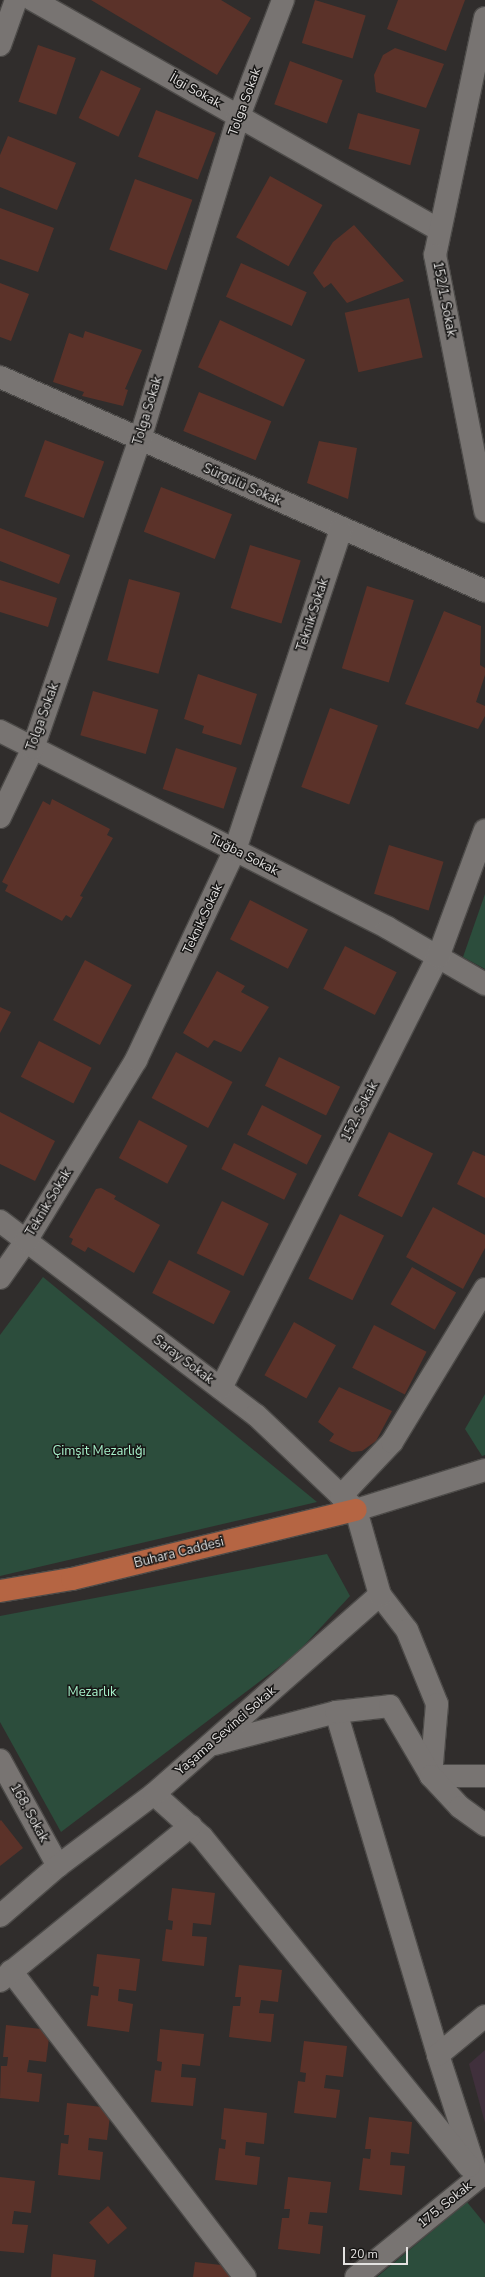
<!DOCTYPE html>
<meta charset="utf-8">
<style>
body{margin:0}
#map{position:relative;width:485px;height:2277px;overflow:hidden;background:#302d2c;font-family:"Nunito Sans",sans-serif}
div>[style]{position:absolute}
.education>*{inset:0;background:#40303c}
.green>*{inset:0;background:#2c4d3c}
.building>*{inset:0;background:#5b3229;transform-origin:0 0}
.roads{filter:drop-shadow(1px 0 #4d4b49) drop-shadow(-1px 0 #4d4b49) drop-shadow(0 1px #4d4b49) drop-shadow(0 -1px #4d4b49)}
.minor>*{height:22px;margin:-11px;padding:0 11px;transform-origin:11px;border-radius:11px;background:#787472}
.major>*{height:22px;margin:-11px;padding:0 11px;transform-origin:11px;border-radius:11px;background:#b56543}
span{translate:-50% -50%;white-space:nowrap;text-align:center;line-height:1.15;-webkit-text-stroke:3px #171615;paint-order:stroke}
.street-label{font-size:13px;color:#e4e2e1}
.park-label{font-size:13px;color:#a7f1ca}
.scale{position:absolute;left:343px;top:2247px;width:65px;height:18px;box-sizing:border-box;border:2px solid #e4e2e1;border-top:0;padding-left:5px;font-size:12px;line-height:14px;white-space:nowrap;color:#e4e2e1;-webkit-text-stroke:3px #171615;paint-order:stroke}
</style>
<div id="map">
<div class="education">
<i style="clip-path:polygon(485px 2050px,485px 2123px,469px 2064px)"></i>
</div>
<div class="green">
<i style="clip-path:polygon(485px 894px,485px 969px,463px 957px)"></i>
<i style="clip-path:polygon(43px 1277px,317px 1502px,0 1576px,0 1335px)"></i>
<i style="clip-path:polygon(485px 1394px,485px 1455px,482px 1456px,465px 1429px)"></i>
<i style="clip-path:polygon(327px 1554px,350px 1596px,296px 1654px,61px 1832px,0 1722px,0 1616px)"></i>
<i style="clip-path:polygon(467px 2202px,485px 2224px,485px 2277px,377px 2277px)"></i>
</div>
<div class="building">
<i style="clip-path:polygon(91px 0,221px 0,251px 18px,217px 75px)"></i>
<i style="left:315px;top:0;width:53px;height:45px;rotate:17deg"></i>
<i style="clip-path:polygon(398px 0,465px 0,446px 51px,387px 29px)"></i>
<i style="left:38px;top:45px;width:40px;height:60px;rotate:19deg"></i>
<i style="clip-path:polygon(395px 48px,444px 64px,426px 108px,376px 92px,374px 75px,383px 55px)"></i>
<i style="left:290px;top:61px;width:56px;height:46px;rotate:20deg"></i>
<i style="left:101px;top:70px;width:44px;height:53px;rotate:25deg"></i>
<i style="left:156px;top:110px;width:64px;height:50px;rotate:21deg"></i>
<i style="left:358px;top:113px;width:64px;height:37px;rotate:15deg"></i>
<i style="clip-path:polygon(8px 136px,76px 163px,57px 210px,0 187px,0 155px)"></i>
<i style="left:270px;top:176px;width:60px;height:70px;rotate:29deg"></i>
<i style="left:135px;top:179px;width:61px;height:75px;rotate:20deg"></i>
<i style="clip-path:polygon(0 208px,54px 228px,38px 272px,0 259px)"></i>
<i style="clip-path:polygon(354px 225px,404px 281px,347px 303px,331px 283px,324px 288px,313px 273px,333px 242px)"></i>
<i style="left:241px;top:263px;width:72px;height:37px;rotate:24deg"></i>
<i style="clip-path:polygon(0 283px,29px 294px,11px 341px,0 337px)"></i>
<i style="left:409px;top:298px;width:61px;height:66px;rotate:77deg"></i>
<i style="left:220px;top:320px;width:94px;height:52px;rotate:25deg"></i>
<i style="clip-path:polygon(85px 331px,142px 350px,125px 389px,128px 390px,123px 406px,82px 396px,84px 392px,53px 382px,69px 333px,83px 338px)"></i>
<i style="left:199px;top:392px;width:78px;height:42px;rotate:22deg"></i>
<i style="left:45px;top:440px;width:63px;height:60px;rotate:20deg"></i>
<i style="clip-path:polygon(319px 441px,357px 448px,348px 499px,307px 483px)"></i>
<i style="left:161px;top:487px;width:76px;height:48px;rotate:21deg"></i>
<i style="clip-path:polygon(0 528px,70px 555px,59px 584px,0 561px)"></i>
<i style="left:250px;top:545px;width:53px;height:66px;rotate:17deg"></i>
<i style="left:129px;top:579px;width:53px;height:84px;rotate:15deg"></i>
<i style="clip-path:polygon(0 580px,57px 598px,48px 627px,0 612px)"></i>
<i style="left:367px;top:586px;width:49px;height:86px;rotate:17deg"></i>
<i style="clip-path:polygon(444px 611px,481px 626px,480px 665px,485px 668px,485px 675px,476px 702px,485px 706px,485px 716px,478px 729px,405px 704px)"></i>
<i style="clip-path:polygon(198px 674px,257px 694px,241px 745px,202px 733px,204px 726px,184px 719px)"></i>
<i style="left:93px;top:691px;width:68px;height:46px;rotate:16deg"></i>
<i style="left:330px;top:708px;width:51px;height:84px;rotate:20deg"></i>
<i style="left:176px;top:748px;width:64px;height:43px;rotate:18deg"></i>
<i style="clip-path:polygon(52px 799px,110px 829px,107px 835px,113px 838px,80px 896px,83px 897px,71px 918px,66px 915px,62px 921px,5px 891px,8px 885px,2px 882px,43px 801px,50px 805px)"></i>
<i style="left:389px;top:845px;width:57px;height:51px;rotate:17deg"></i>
<i style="left:250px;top:900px;width:65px;height:44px;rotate:27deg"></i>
<i style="left:345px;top:946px;width:58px;height:48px;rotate:27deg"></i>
<i style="left:85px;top:960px;width:53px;height:68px;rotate:28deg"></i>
<i style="clip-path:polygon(217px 971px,245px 986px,241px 992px,269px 1007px,241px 1052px,214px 1040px,208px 1048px,183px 1033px)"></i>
<i style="clip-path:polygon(0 1007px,11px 1012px,0 1033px)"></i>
<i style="left:39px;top:1041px;width:59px;height:40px;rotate:27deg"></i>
<i style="left:176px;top:1052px;width:64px;height:52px;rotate:28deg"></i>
<i style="left:279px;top:1057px;width:68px;height:32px;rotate:26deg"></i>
<i style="left:262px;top:1105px;width:67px;height:33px;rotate:27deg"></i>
<i style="clip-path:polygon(0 1112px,55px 1141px,35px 1181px,0 1164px)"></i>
<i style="left:139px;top:1120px;width:55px;height:43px;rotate:28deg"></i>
<i style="left:389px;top:1132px;width:49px;height:71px;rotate:26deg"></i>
<i style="left:234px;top:1143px;width:70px;height:29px;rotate:26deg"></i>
<i style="clip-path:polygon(473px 1151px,485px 1156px,485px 1198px,457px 1184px)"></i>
<i style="clip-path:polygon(101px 1188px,116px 1196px,114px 1199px,160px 1225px,134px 1273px,88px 1247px,85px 1252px,71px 1244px,73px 1239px,69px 1237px,96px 1189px)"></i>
<i style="left:222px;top:1201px;width:52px;height:58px;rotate:26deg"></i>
<i style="clip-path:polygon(433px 1207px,485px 1235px,485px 1248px,463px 1289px,406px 1257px)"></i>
<i style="left:340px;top:1214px;width:49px;height:72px;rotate:26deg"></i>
<i style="left:169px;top:1260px;width:69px;height:37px;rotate:27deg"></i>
<i style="left:412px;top:1267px;width:51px;height:43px;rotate:30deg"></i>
<i style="left:294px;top:1322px;width:48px;height:61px;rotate:29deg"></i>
<i style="left:374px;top:1325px;width:59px;height:48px;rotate:27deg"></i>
<i style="clip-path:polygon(339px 1387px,392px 1411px,376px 1441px,362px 1451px,352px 1452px,329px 1441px,334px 1434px,318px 1422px)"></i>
<i style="clip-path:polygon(1px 1820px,23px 1848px,0 1866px,0 1821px)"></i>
<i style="clip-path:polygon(172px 1888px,215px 1893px,211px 1925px,193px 1923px,192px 1936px,207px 1937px,204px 1966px,162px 1961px,166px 1929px,172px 1930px,173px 1921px,168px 1920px)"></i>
<i style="clip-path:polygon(97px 1954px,140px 1959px,136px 1991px,119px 1989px,118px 2001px,133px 2004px,129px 2032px,87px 2026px,91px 1995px,98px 1996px,99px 1987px,93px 1986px)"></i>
<i style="clip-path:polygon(239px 1965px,282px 1970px,278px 2002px,261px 2000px,259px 2013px,274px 2014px,271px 2042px,229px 2037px,233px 2006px,240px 2006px,241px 1997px,235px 1997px)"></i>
<i style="clip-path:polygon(6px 2025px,50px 2030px,46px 2062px,29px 2060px,27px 2072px,42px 2074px,39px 2102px,0 2098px,1px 2066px,7px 2066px,8px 2057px,3px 2057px)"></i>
<i style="clip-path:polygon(160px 2029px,204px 2034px,200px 2066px,182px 2064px,181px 2077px,196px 2078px,193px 2106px,151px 2102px,155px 2070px,161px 2071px,162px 2062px,157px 2061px)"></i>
<i style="clip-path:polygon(304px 2041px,347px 2046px,343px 2077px,326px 2075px,324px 2088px,340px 2090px,336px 2118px,294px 2113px,298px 2081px,305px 2082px,306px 2073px,300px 2072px)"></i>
<i style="clip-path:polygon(67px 2103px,111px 2108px,107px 2140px,89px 2138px,88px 2150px,103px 2152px,100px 2180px,58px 2175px,61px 2143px,68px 2144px,69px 2135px,64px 2135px)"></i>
<i style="clip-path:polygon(224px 2108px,267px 2113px,264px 2144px,246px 2142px,245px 2155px,260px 2157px,257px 2185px,215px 2180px,219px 2148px,225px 2149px,226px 2140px,221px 2139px)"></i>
<i style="clip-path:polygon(369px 2117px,412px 2122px,409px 2154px,391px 2152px,390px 2165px,405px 2166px,402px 2195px,359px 2190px,363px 2158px,370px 2159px,371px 2149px,365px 2149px)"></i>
<i style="clip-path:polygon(0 2177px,35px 2181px,31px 2213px,14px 2211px,12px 2224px,28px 2225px,24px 2253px,0 2251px)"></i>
<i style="clip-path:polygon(288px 2177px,331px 2182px,327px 2213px,310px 2212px,308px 2224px,323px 2226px,320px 2254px,278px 2249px,282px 2218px,289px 2218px,290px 2209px,284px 2209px)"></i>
<i style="left:108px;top:2206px;width:29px;height:25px;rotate:49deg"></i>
<i style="clip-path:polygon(53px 2254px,96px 2260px,94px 2277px,51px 2277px)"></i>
<i style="clip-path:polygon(195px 2262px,238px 2267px,237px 2277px,193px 2277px)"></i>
</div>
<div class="roads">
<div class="minor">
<i style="left:33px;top:0;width:467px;rotate:29.5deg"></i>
<i style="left:485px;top:18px;width:242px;rotate:101.9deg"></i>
<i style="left:435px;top:255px;width:261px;rotate:78.9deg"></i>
<i style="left:0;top:45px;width:48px;rotate:-70.4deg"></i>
<i style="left:0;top:377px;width:530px;rotate:23.81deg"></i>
<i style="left:0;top:731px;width:435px;rotate:26.9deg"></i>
<i style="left:388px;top:928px;width:112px;rotate:30deg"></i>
<i style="left:0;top:817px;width:76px;rotate:-64.4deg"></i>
<i style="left:33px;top:748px;width:327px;rotate:-70.9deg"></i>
<i style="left:140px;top:439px;width:338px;rotate:-73deg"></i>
<i style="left:239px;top:116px;width:124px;rotate:-69.2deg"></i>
<i style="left:0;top:1221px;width:321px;rotate:37.2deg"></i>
<i style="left:256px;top:1415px;width:138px;rotate:43.5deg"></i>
<i style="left:0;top:1278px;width:45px;rotate:-54.9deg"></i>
<i style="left:26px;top:1241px;width:212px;rotate:-58.7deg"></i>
<i style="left:136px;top:1060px;width:232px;rotate:-64.8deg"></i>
<i style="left:235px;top:850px;width:337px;rotate:-71.7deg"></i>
<i style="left:221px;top:1388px;width:483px;rotate:-63.3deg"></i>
<i style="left:438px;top:957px;width:135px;rotate:-69.7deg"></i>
<i style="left:341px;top:1496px;width:74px;rotate:-46.6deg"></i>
<i style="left:392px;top:1442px;width:179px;rotate:-58.7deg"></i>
<i style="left:356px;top:1510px;width:135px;rotate:-17.2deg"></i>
<i style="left:380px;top:1595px;width:44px;rotate:52.4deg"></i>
<i style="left:407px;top:1630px;width:80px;rotate:67.9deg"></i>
<i style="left:437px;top:1704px;width:72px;rotate:94.8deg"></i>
<i style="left:431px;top:1776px;width:54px"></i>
<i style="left:336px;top:1712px;width:358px;rotate:73.4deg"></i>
<i style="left:438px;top:2055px;width:129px;rotate:72deg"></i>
<i style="left:478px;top:2178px;width:157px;rotate:140.9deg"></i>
<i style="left:214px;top:1744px;width:126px;rotate:-14.7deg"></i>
<i style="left:336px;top:1712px;width:54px;rotate:-6.3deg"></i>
<i style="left:390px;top:1706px;width:81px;rotate:59.6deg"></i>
<i style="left:431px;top:1776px;width:42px;rotate:46.9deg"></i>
<i style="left:460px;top:1807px;width:31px;rotate:36deg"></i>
<i style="left:0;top:1760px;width:121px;rotate:61.3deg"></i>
<i style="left:154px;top:1794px;width:64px;rotate:41.9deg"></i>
<i style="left:202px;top:1837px;width:424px;rotate:51deg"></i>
<i style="left:0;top:1916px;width:77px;rotate:-40.8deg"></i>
<i style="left:58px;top:1866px;width:120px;rotate:-36.9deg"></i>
<i style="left:154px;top:1794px;width:301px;rotate:-41.4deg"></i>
<i style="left:380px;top:1595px;width:88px;rotate:-105.8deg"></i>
<i style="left:11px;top:1971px;width:385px;rotate:52.6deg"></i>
<i style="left:0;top:1981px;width:246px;rotate:-39.1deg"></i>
<i style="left:438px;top:2055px;width:61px;rotate:-39.7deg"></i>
</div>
<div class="major">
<i style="left:0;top:1591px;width:73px;rotate:-9.5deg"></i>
<i style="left:72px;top:1579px;width:292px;rotate:-13.7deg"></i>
</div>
</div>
<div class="street-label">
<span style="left:195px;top:91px;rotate:29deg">İlgi Sokak</span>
<span style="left:245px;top:102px;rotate:-70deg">Tolga Sokak</span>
<span style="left:444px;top:299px;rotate:79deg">152/1. Sokak</span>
<span style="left:148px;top:411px;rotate:-73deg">Tolga Sokak</span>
<span style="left:242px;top:485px;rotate:24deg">Sürgülü Sokak</span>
<span style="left:313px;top:615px;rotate:-72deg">Teknik Sokak</span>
<span style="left:43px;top:717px;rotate:-70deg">Tolga Sokak</span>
<span style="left:244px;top:855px;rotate:27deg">Tuğba Sokak</span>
<span style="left:203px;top:919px;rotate:-65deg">Teknik Sokak</span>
<span style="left:360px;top:1112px;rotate:-63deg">152. Sokak</span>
<span style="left:49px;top:1203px;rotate:-59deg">Teknik Sokak</span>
<span style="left:183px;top:1360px;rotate:37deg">Saray Sokak</span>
<span style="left:179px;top:1553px;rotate:-14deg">Buhara Caddesi</span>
<span style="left:226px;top:1731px;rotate:-41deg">Yaşama Sevinci Sokak</span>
<span style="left:29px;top:1813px;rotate:61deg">168. Sokak</span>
<span style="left:445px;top:2205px;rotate:-39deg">175. Sokak</span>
</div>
<div class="park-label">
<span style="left:99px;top:1451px">Çimşit Mezarlığı</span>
<span style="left:92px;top:1692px">Mezarlık</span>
</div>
<div class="scale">20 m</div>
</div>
